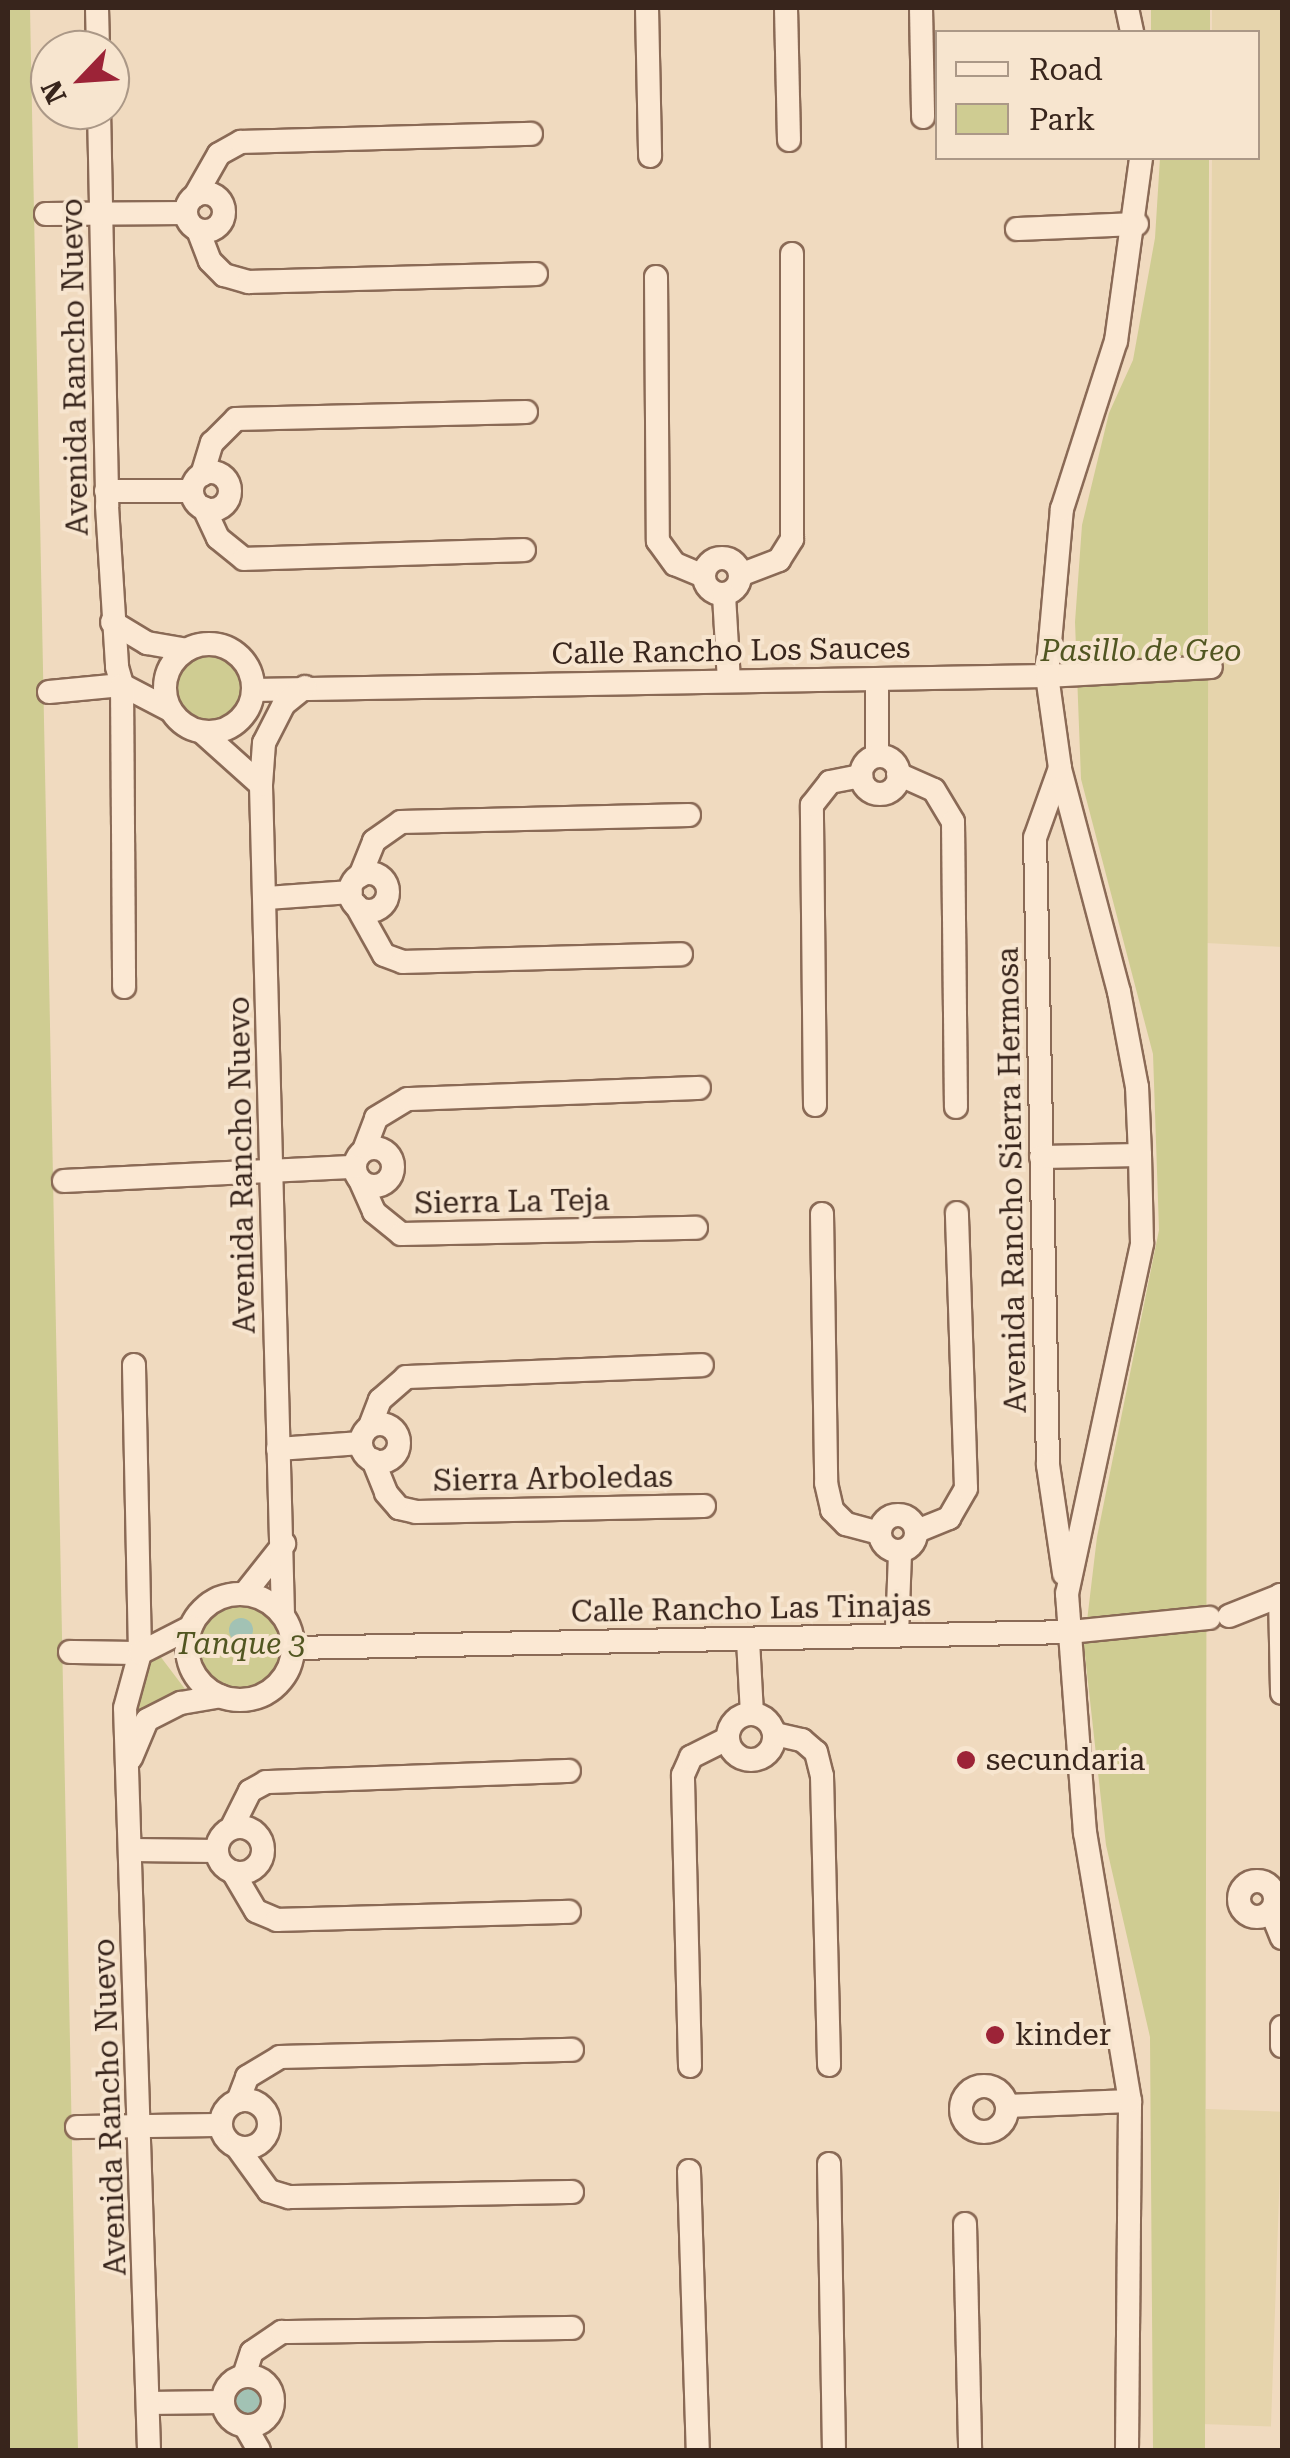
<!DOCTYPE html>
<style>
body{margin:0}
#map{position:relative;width:1290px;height:2458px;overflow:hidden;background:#f0dabf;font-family:"Roboto Serif",serif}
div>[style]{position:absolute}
.farmland>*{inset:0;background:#e6d4ac;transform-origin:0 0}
.green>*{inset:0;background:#cfcc92;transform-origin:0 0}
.round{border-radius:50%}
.water>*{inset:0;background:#a2c2b4}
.roads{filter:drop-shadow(2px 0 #8a6a56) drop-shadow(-2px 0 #8a6a56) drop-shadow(0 2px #8a6a56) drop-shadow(0 -2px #8a6a56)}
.minor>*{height:22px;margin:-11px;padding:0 11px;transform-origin:11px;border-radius:11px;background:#fbe8d3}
.minor>.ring{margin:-11px;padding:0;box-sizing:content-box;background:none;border:22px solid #fbe8d3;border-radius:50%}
.dots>*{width:28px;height:28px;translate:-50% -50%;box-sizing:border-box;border:5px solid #f7e5cf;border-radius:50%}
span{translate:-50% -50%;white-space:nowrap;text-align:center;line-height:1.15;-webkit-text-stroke:8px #f7e5cf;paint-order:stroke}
.street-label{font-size:30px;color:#38251c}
.park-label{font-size:30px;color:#515621;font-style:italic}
.poi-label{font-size:30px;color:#38251c}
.left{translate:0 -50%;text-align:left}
.frame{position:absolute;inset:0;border:10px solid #38251c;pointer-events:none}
.legend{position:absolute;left:935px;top:30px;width:325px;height:130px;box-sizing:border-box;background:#f7e5cf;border:2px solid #ab9887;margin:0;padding:12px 18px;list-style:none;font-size:30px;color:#38251c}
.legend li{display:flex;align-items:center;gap:20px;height:50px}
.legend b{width:50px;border:2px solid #ab9887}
.north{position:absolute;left:30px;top:30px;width:100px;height:100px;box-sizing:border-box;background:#f7e5cf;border:2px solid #ab9887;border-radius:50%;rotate:245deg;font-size:28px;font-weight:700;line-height:40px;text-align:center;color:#38251c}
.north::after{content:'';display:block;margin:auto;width:35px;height:45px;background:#9c2337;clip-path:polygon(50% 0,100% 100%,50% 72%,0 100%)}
</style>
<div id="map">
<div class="farmland">
<i style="clip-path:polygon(1212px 8px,1282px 8px,1282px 947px,1206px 943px,1212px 158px,1258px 158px,1258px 32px,1212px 32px)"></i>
<i style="left:1206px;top:2109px;width:76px;height:315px;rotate:2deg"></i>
</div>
<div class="green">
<i style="clip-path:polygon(8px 8px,30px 8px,78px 2450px,8px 2450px)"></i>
<i style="left:1151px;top:8px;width:59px;height:24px"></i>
<i style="clip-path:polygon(1160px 158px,1209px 158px,1205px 2450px,1153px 2450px,1150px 2037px,1106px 1845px,1084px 1646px,1097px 1537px,1159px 1230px,1153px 1054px,1081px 779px,1075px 622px,1082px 525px,1109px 413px,1133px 360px,1155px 238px)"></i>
<i class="round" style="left:175px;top:651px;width:68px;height:68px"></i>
<i class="round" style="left:194px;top:1598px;width:92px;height:92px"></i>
<i style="clip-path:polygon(150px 1656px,160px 1656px,185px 1689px,146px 1709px,132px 1737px,134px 1682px)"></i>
</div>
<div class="water">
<i class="round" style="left:229px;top:1618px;width:24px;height:24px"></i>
<i class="round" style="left:233px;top:2388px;width:28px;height:28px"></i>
</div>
<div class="roads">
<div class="minor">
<i style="left:97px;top:8px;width:42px;rotate:88.6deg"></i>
<i style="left:647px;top:8px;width:148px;rotate:88.8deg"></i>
<i style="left:786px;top:8px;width:132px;rotate:88.7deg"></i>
<i style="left:921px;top:8px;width:109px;rotate:88.9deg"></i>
<i style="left:1127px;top:8px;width:25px;rotate:78deg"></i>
<i style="left:99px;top:110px;width:396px;rotate:88.8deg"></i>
<i style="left:107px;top:506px;width:161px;rotate:86.4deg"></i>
<i style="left:117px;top:667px;width:19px;rotate:74deg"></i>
<i style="left:122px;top:685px;width:54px;rotate:27.5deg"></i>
<i class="ring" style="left:186px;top:193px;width:16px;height:16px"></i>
<i style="left:195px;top:196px;width:48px;rotate:-60.3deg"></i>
<i style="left:219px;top:154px;width:25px;rotate:-29deg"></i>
<i style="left:241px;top:142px;width:290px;rotate:-1.6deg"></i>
<i style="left:46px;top:214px;width:140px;rotate:-0.4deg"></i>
<i style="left:1017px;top:229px;width:120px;rotate:-2.4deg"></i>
<i style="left:198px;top:230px;width:33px;rotate:69deg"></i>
<i style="left:210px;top:261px;width:20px;rotate:45deg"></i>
<i style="left:224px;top:275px;width:26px;rotate:16deg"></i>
<i style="left:249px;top:282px;width:287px;rotate:-1.6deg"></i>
<i style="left:656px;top:277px;width:264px;rotate:89.6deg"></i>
<i style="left:658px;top:541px;width:29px;rotate:54deg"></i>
<i style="left:675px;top:564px;width:30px;rotate:23deg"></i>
<i class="ring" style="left:192px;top:472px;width:16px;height:16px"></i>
<i style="left:202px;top:475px;width:34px;rotate:-73deg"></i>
<i style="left:212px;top:443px;width:34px;rotate:-45deg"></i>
<i style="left:236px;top:419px;width:290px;rotate:-1.4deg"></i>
<i style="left:106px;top:491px;width:86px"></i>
<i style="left:204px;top:508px;width:33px;rotate:65deg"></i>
<i style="left:218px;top:538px;width:33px;rotate:39deg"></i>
<i style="left:244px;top:559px;width:280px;rotate:-1.8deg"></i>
<i class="ring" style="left:704px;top:558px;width:14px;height:14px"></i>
<i style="left:740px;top:575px;width:42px;rotate:-21deg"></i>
<i style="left:779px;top:560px;width:25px;rotate:-58deg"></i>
<i style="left:792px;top:539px;width:285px;rotate:-90deg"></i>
<i style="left:724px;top:595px;width:86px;rotate:86.7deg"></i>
<i style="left:112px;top:622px;width:41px;rotate:31deg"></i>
<i style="left:147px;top:643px;width:40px;rotate:10deg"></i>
<i class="ring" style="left:165px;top:644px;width:66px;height:66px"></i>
<i style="left:877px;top:679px;width:77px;rotate:90deg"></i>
<i style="left:253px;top:690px;width:794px;rotate:-1.01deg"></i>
<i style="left:1047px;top:676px;width:164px;rotate:-3.1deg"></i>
<i style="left:49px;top:692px;width:73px;rotate:-5.5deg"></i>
<i style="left:122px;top:685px;width:302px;rotate:89.6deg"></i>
<i style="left:202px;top:732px;width:79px;rotate:41.9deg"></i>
<i class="ring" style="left:861px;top:756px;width:16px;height:16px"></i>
<i style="left:1060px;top:768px;width:74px;rotate:109.7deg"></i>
<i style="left:1035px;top:838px;width:627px;rotate:88.81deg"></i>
<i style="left:1048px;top:1465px;width:110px;rotate:81.6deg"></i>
<i style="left:898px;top:774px;width:39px;rotate:24deg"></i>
<i style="left:934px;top:790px;width:37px;rotate:59deg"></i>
<i style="left:953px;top:822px;width:285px;rotate:89.4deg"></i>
<i class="ring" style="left:350px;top:873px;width:16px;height:16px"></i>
<i style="left:360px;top:876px;width:38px;rotate:-68deg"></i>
<i style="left:374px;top:841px;width:33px;rotate:-35deg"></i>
<i style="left:401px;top:822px;width:288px;rotate:-1.4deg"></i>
<i style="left:267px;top:898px;width:84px;rotate:-4.1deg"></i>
<i style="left:356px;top:905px;width:57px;rotate:60.8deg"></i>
<i style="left:384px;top:955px;width:20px;rotate:20deg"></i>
<i style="left:403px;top:962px;width:278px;rotate:-1.6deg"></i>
<i style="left:815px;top:1105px;width:300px;rotate:-90.6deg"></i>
<i style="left:812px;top:805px;width:29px;rotate:-52deg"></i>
<i style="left:830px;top:782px;width:32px;rotate:-11deg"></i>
<i class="ring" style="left:355px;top:1148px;width:16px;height:16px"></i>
<i style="left:364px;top:1150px;width:34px;rotate:-69deg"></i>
<i style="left:376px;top:1118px;width:37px;rotate:-31deg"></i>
<i style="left:408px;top:1099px;width:291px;rotate:-2.2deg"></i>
<i style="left:1041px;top:1157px;width:99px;rotate:-1.2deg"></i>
<i style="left:360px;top:1180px;width:35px;rotate:66deg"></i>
<i style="left:374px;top:1212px;width:35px;rotate:39deg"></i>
<i style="left:401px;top:1234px;width:295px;rotate:-1.2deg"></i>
<i style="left:64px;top:1181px;width:291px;rotate:-2.8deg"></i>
<i style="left:822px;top:1214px;width:269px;rotate:89.1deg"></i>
<i style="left:826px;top:1483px;width:28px;rotate:77deg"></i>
<i style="left:832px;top:1510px;width:20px;rotate:45deg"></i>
<i style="left:846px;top:1524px;width:34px;rotate:15deg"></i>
<i class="ring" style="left:361px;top:1424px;width:16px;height:16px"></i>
<i style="left:370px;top:1426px;width:28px;rotate:-69deg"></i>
<i style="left:380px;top:1400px;width:35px;rotate:-41deg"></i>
<i style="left:406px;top:1377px;width:296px;rotate:-2.3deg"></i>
<i style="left:278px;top:1449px;width:83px;rotate:-4.1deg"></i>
<i style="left:373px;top:1460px;width:35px;rotate:68deg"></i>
<i style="left:386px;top:1493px;width:20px;rotate:49deg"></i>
<i style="left:399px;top:1508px;width:17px;rotate:13deg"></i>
<i style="left:416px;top:1512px;width:288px;rotate:-1.2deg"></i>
<i class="ring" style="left:880px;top:1515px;width:14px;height:14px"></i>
<i style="left:917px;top:1531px;width:35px;rotate:-22deg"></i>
<i style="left:949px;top:1518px;width:34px;rotate:-60deg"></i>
<i style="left:966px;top:1488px;width:275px;rotate:-91.9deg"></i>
<i style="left:245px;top:1593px;width:63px;rotate:-51.5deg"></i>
<i class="ring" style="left:187px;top:1594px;width:84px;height:84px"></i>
<i style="left:1280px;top:1595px;width:98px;rotate:88.8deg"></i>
<i style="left:283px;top:1615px;width:830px;rotate:-91.52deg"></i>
<i style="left:261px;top:785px;width:42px;rotate:-85.9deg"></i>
<i style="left:264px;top:743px;width:44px;rotate:-62.9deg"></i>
<i style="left:284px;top:704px;width:27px;rotate:-39deg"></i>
<i style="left:1229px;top:1616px;width:57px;rotate:-21.6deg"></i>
<i style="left:897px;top:1635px;width:83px;rotate:-87.9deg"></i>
<i style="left:748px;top:1640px;width:73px;rotate:86.9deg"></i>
<i style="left:294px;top:1648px;width:776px;rotate:-1.18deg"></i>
<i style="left:1070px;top:1632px;width:140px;rotate:-5.8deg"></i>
<i style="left:70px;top:1652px;width:70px;rotate:0.8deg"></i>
<i style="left:140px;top:1653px;width:288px;rotate:-91.2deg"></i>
<i class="ring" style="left:728px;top:1714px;width:24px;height:24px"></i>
<i style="left:775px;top:1734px;width:28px;rotate:13deg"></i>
<i style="left:802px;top:1740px;width:18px;rotate:41deg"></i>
<i style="left:816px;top:1752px;width:25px;rotate:76deg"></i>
<i style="left:822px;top:1776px;width:289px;rotate:88.6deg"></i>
<i style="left:131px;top:1758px;width:41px;rotate:-67.2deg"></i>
<i style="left:147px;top:1720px;width:38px;rotate:-27deg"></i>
<i style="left:181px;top:1703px;width:40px;rotate:-10deg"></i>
<i style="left:232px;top:1827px;width:40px;rotate:-63.4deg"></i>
<i style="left:250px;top:1791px;width:18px;rotate:-29deg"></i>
<i style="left:266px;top:1782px;width:303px;rotate:-2.1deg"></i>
<i class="ring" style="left:217px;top:1827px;width:24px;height:24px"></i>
<i style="left:132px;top:1850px;width:84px;rotate:0.7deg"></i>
<i style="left:233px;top:1872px;width:45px;rotate:59.5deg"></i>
<i style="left:256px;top:1911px;width:23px;rotate:23deg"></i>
<i style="left:277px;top:1920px;width:292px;rotate:-1.6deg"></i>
<i class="ring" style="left:1239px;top:1881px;width:14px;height:14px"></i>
<i style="left:1271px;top:1911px;width:29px;rotate:68deg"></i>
<i style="left:1282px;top:2046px;width:19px;rotate:-90deg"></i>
<i style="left:690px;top:2066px;width:291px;rotate:-91.4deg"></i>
<i style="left:683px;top:1775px;width:20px;rotate:-66deg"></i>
<i style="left:691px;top:1757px;width:40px;rotate:-26.6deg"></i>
<i class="ring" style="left:961px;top:2086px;width:24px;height:24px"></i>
<i class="ring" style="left:221px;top:2100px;width:26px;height:26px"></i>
<i style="left:238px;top:2101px;width:26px;rotate:-69deg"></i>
<i style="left:247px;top:2077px;width:39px;rotate:-31deg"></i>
<i style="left:280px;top:2057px;width:292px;rotate:-1.4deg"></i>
<i style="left:1007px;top:2106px;width:123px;rotate:-2.3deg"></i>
<i style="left:77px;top:2127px;width:144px;rotate:-0.8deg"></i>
<i style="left:237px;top:2147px;width:54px;rotate:54deg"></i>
<i style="left:269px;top:2191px;width:21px;rotate:17deg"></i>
<i style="left:289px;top:2197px;width:283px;rotate:-1deg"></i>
<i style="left:829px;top:2164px;width:286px;rotate:89deg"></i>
<i style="left:689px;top:2171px;width:279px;rotate:88.2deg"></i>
<i style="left:965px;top:2224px;width:226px;rotate:88.7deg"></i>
<i style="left:244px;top:2376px;width:25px;rotate:-72deg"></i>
<i style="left:252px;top:2352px;width:36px;rotate:-34deg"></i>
<i style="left:282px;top:2332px;width:290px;rotate:-0.8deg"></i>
<i class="ring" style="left:223px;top:2376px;width:28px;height:28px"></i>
<i style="left:148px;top:2403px;width:75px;rotate:-0.8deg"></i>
<i style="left:245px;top:2426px;width:28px;rotate:60deg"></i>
<i style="left:149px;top:2450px;width:742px;rotate:-91.85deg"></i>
<i style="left:125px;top:1708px;width:57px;rotate:-74.7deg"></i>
<i style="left:140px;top:1653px;width:57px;rotate:-27deg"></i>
<i style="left:1127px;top:2450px;width:349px;rotate:-89.5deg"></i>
<i style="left:1130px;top:2101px;width:272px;rotate:-99.5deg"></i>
<i style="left:1085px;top:1833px;width:240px;rotate:-94.3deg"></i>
<i style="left:1067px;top:1594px;width:359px;rotate:-77.9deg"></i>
<i style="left:1142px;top:1243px;width:88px;rotate:-91.3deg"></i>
<i style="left:1140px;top:1155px;width:68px;rotate:-92.5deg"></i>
<i style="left:1137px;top:1087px;width:97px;rotate:-100.7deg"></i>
<i style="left:1119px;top:992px;width:232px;rotate:-104.8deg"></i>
<i style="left:1060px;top:768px;width:93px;rotate:-98deg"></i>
<i style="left:1047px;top:676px;width:168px;rotate:-84.9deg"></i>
<i style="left:1062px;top:509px;width:176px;rotate:-72.2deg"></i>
<i style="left:1116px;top:341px;width:185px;rotate:-82.2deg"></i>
</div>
</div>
<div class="dots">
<i style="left:966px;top:1760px;background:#9c2337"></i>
<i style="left:995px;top:2035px;background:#9c2337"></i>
</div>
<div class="street-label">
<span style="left:75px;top:367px;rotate:-91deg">Avenida Rancho Nuevo</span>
<span style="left:731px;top:651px;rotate:-1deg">Calle Rancho Los Sauces</span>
<span style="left:242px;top:1165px;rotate:-91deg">Avenida Rancho Nuevo</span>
<span style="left:1012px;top:1180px;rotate:-91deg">Avenida Rancho Sierra Hermosa</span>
<span style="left:512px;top:1202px;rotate:-1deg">Sierra La Teja</span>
<span style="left:553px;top:1479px;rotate:-1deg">Sierra Arboledas</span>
<span style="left:751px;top:1609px;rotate:-1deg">Calle Rancho Las Tinajas</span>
<span style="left:110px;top:2107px;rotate:-92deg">Avenida Rancho Nuevo</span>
</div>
<div class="park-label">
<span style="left:1141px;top:651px">Pasillo de Geo</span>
<span style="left:240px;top:1644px">Tanque 3</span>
</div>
<div class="poi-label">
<span class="left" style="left:986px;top:1760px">secundaria</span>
<span class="left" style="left:1015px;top:2035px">kinder</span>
</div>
<div class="frame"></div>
<ul class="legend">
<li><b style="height:12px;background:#fbe8d3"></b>Road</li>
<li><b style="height:28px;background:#cfcc92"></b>Park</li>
</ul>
<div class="north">N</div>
</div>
